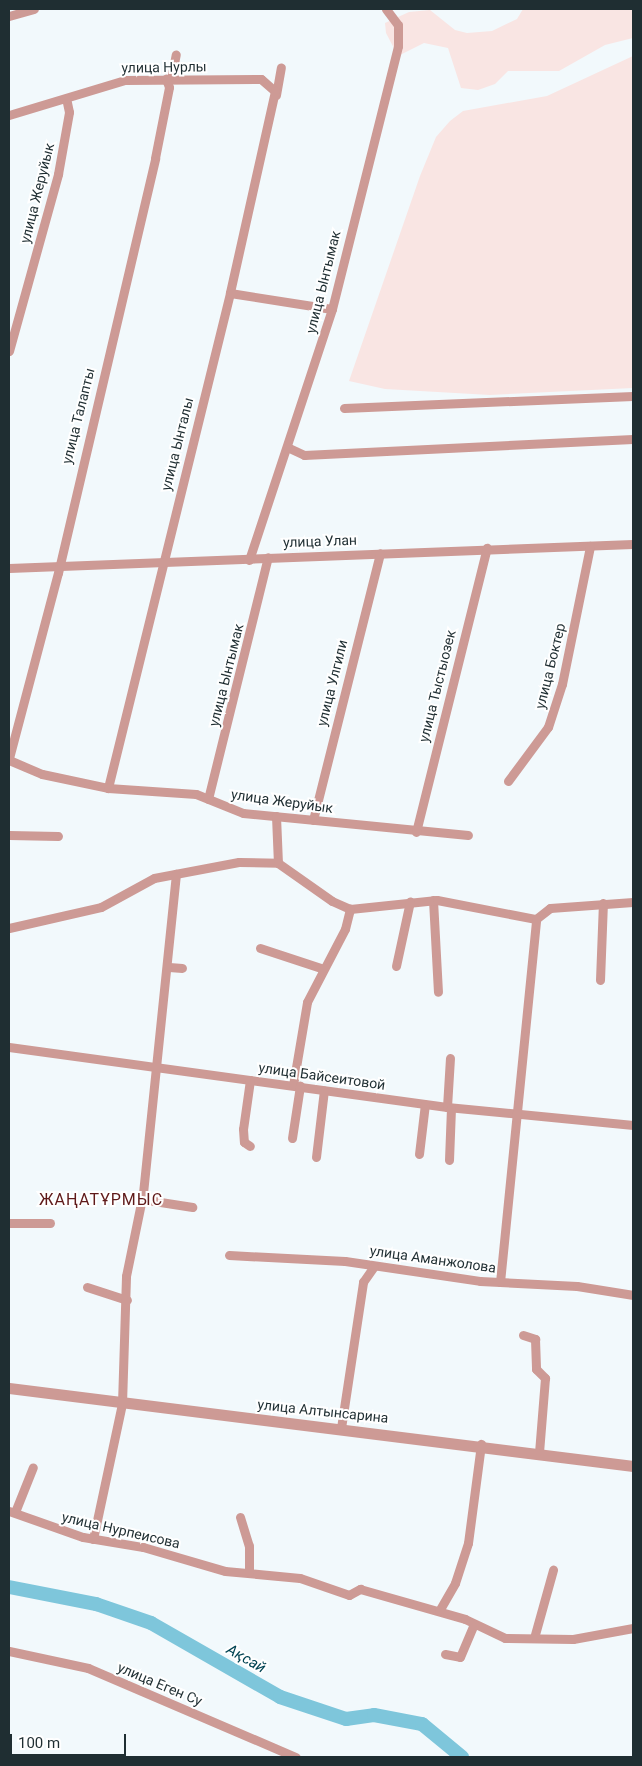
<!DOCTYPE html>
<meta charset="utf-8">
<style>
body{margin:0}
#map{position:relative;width:642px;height:1766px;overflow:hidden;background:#f2f9fc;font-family:Roboto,sans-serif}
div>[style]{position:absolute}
.green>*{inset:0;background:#f9e5e3}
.river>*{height:14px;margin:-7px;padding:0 7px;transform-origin:7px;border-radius:7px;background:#7ec6db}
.minor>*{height:9px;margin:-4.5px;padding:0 4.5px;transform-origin:4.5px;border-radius:4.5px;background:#cd9a95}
.tertiary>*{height:11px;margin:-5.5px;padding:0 5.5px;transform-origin:5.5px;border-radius:5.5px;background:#cd9a95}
span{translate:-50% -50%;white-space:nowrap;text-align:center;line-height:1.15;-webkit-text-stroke:4px #fff;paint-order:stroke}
.street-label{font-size:14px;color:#1f2e32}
.water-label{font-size:15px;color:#004352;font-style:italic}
.quarter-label{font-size:16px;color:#5f1a1a;letter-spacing:1px}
.frame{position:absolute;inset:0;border:10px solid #1f2e32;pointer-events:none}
.scale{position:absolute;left:10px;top:1734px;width:116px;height:22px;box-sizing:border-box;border:2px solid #1f2e32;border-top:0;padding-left:6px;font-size:15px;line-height:18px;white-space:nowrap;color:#1f2e32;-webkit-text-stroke:4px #fff;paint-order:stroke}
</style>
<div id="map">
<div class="green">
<i style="clip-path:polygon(523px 9px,633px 9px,633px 38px,605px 45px,559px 71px,508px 71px,495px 84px,478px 90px,461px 88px,448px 48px,424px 43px,398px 56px,386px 33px,385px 23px,409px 12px,430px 10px,455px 30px,467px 33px,492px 31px,517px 19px)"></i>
<i style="clip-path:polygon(633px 56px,633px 388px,490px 395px,385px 389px,349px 381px,420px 176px,436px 137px,450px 121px,463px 111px,547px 96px)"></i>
</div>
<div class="river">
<i style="left:9px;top:1587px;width:89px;rotate:11.1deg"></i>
<i style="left:96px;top:1604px;width:58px;rotate:19.1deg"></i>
<i style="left:151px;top:1623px;width:149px;rotate:29.8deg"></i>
<i style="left:280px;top:1697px;width:70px;rotate:18.4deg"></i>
<i style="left:346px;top:1719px;width:28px;rotate:-8deg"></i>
<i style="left:374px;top:1715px;width:49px;rotate:10.6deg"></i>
<i style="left:422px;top:1724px;width:52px;rotate:39.5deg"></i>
</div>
<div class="minor">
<i style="left:9px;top:16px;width:26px;rotate:-16deg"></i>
<i style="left:171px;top:79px;width:25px;rotate:-79deg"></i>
<i style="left:276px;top:95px;width:28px;rotate:-80deg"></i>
<i style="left:9px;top:115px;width:121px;rotate:-16.8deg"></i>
<i style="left:125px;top:80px;width:136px;rotate:-0.4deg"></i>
<i style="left:261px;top:79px;width:18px;rotate:41deg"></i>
<i style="left:275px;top:91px;width:207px;rotate:102.6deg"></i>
<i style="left:230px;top:293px;width:510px;rotate:103.85deg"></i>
<i style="left:230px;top:293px;width:103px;rotate:8.9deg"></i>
<i style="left:9px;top:351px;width:184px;rotate:-74.5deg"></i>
<i style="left:58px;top:174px;width:63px;rotate:-79.9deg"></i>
<i style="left:69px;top:112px;width:14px;rotate:-102deg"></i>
<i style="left:344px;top:408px;width:289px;rotate:-2.4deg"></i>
<i style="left:287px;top:447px;width:19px;rotate:25deg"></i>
<i style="left:304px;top:455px;width:329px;rotate:-2.8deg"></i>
<i style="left:249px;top:560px;width:264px;rotate:-71.7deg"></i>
<i style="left:332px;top:309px;width:271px;rotate:-75.9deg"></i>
<i style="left:398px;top:46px;width:21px;rotate:-90deg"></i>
<i style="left:398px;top:25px;width:20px;rotate:-127deg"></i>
<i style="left:9px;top:568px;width:624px;rotate:-2.2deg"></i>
<i style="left:9px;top:758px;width:191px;rotate:-75.2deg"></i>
<i style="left:58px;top:573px;width:426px;rotate:-76.8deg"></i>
<i style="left:155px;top:158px;width:72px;rotate:-78.8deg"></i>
<i style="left:169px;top:87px;width:9px;rotate:-111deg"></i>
<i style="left:9px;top:760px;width:36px;rotate:23deg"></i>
<i style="left:42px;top:774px;width:67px;rotate:12deg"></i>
<i style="left:108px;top:788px;width:88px;rotate:3.9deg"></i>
<i style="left:196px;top:794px;width:51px;rotate:22deg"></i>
<i style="left:243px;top:813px;width:226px;rotate:5.6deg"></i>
<i style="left:508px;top:781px;width:67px;rotate:-53.5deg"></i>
<i style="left:548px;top:727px;width:45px;rotate:-72deg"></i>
<i style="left:562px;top:684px;width:141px;rotate:-78.5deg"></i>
<i style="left:208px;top:799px;width:249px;rotate:-76.1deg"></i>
<i style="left:276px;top:816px;width:47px;rotate:87.6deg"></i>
<i style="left:313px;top:820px;width:275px;rotate:-75.9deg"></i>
<i style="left:416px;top:832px;width:293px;rotate:-76deg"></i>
<i style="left:9px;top:835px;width:49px;rotate:1.2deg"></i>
<i style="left:433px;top:900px;width:92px;rotate:86.9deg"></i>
<i style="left:9px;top:928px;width:94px;rotate:-12.9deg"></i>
<i style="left:101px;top:907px;width:60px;rotate:-28.7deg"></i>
<i style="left:154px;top:878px;width:86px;rotate:-10.7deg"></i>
<i style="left:239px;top:862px;width:39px;rotate:1deg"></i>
<i style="left:278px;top:863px;width:66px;rotate:35.1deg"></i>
<i style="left:332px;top:901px;width:20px;rotate:24deg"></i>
<i style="left:350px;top:909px;width:87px;rotate:-5.9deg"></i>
<i style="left:437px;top:900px;width:101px;rotate:10.9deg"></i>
<i style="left:536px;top:919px;width:18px;rotate:-38deg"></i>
<i style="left:550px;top:908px;width:83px;rotate:-4.1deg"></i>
<i style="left:260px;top:948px;width:64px;rotate:18.2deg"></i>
<i style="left:396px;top:966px;width:66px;rotate:-77.8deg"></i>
<i style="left:169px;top:967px;width:13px;rotate:4deg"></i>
<i style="left:600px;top:980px;width:77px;rotate:-87.8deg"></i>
<i style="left:9px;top:1047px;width:442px;rotate:7.8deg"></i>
<i style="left:447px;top:1107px;width:187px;rotate:5.5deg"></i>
<i style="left:250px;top:1080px;width:49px;rotate:98.1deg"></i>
<i style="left:243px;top:1129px;width:13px;rotate:86deg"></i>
<i style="left:244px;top:1142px;width:7px;rotate:34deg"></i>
<i style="left:293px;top:1085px;width:84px;rotate:-80.4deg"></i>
<i style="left:307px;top:1002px;width:82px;rotate:-62.5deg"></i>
<i style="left:345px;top:929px;width:21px;rotate:-76deg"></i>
<i style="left:447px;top:1107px;width:49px;rotate:-86.5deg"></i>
<i style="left:292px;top:1138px;width:53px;rotate:-81.3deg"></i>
<i style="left:419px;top:1154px;width:50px;rotate:-83.2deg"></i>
<i style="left:316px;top:1157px;width:67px;rotate:-83.2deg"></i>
<i style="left:449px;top:1160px;width:52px;rotate:-87.8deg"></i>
<i style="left:141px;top:1199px;width:52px;rotate:8.9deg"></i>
<i style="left:9px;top:1223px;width:41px"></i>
<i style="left:229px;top:1255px;width:116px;rotate:3deg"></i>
<i style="left:345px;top:1261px;width:136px;rotate:8.4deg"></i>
<i style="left:480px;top:1281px;width:97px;rotate:3deg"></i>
<i style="left:577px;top:1286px;width:57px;rotate:9.1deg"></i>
<i style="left:500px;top:1282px;width:365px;rotate:-84.3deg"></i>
<i style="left:87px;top:1287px;width:42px;rotate:18deg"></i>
<i style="left:523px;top:1335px;width:13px;rotate:18deg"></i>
<i style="left:535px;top:1339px;width:30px;rotate:88deg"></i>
<i style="left:536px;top:1369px;width:13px;rotate:45deg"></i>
<i style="left:545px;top:1378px;width:74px;rotate:94.6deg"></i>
<i style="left:341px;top:1428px;width:148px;rotate:-81.4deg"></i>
<i style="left:363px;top:1282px;width:19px;rotate:-55deg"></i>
<i style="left:9px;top:1511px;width:78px;rotate:19.4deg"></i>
<i style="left:83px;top:1537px;width:61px;rotate:9.5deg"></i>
<i style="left:143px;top:1547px;width:85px;rotate:16.3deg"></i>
<i style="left:225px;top:1571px;width:75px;rotate:5.3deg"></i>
<i style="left:300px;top:1578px;width:52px;rotate:19.1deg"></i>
<i style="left:349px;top:1595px;width:13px;rotate:-29deg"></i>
<i style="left:360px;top:1589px;width:109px;rotate:15.9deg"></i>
<i style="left:465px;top:1619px;width:44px;rotate:25.4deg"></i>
<i style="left:505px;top:1638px;width:68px;rotate:0.8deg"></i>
<i style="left:573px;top:1639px;width:61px;rotate:-10.4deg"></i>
<i style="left:15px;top:1512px;width:48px;rotate:-68.2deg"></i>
<i style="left:240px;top:1517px;width:30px;rotate:73deg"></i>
<i style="left:249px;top:1546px;width:26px;rotate:90deg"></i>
<i style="left:93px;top:1539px;width:138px;rotate:-77.9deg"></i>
<i style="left:122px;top:1404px;width:128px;rotate:-88.2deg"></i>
<i style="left:126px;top:1276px;width:85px;rotate:-78.4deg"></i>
<i style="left:143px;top:1193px;width:321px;rotate:-84.1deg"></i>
<i style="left:439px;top:1611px;width:32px;rotate:-60deg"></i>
<i style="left:455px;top:1583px;width:42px;rotate:-72deg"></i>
<i style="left:468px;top:1543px;width:100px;rotate:-82.5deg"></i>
<i style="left:534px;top:1638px;width:71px;rotate:-74.4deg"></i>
<i style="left:9px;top:1651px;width:81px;rotate:12.1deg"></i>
<i style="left:88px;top:1668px;width:226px;rotate:23.2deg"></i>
<i style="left:445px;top:1654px;width:15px;rotate:11deg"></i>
<i style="left:460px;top:1657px;width:36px;rotate:-67deg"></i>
</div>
<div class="tertiary">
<i style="left:9px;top:1388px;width:629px;rotate:7.13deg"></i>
</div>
<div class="street-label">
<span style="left:164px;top:67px;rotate:-1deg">улица Нурлы</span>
<span style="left:37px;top:193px;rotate:-76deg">улица Жеруйык</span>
<span style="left:323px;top:282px;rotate:-76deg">улица Ынтымак</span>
<span style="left:78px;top:416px;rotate:-76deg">улица Талапты</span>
<span style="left:177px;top:444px;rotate:-76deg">улица Ынталы</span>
<span style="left:320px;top:541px;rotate:-2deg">улица Улан</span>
<span style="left:550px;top:666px;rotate:-76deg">улица Боктер</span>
<span style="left:226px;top:675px;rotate:-76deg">улица Ынтымак</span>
<span style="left:332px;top:683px;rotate:-76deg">улица Улгили</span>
<span style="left:437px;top:686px;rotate:-76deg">улица Тыстыозек</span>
<span style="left:282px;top:801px;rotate:8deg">улица Жеруйык</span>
<span style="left:322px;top:1076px;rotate:8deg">улица Байсеитовой</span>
<span style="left:433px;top:1259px;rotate:8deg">улица Аманжолова</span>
<span style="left:323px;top:1411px;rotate:6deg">улица Алтынсарина</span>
<span style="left:121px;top:1530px;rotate:13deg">улица Нурпеисова</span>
<span style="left:160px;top:1684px;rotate:23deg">улица Еген Су</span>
</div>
<div class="water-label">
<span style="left:246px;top:1659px;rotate:30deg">Ақсай</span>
</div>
<div class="quarter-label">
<span style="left:101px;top:1200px">ЖАҢАТҰРМЫС</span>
</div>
<div class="frame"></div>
<div class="scale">100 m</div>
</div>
